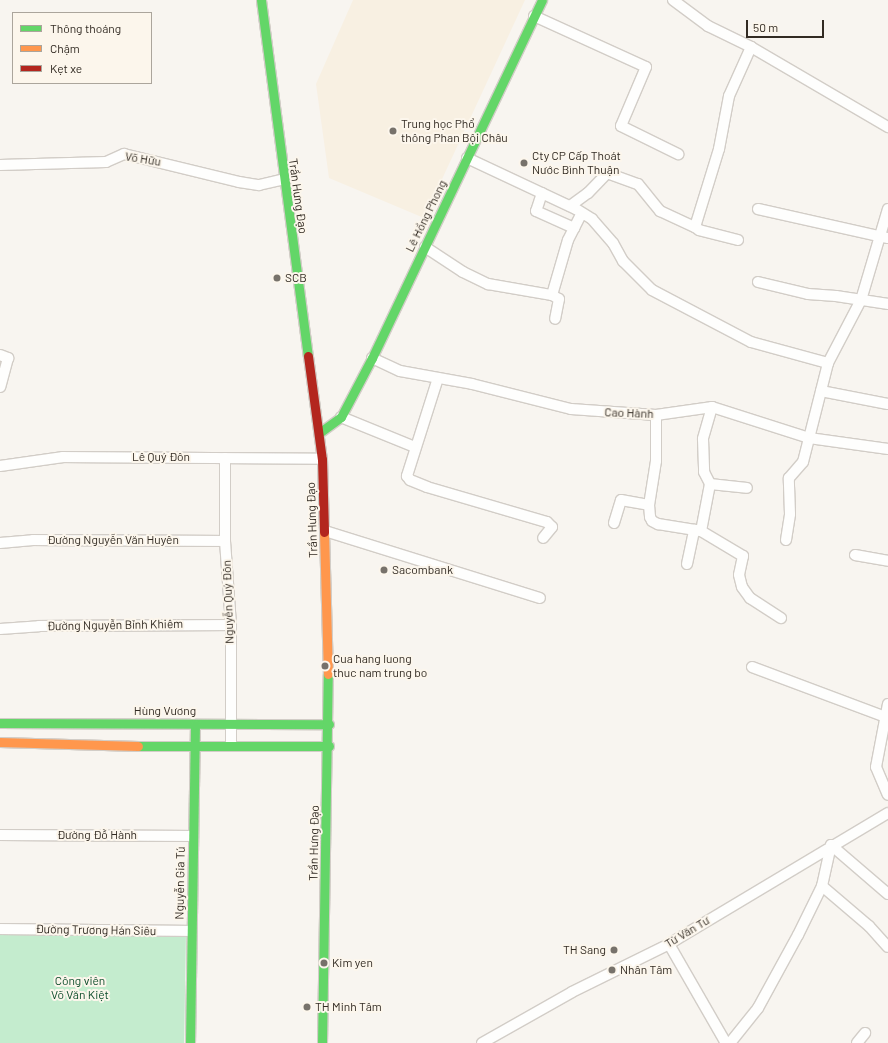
<!DOCTYPE html>
<meta charset="utf-8">
<style>
body{margin:0}
#map{position:relative;width:888px;height:1043px;overflow:hidden;background:#f8f5f0;font-family:Barlow,sans-serif}
div>[style]{position:absolute}
.education>*{inset:0;background:#f8f0e2}
.green>*{inset:0;background:#c4ecce;transform-origin:0 0}
.roads{filter:drop-shadow(1px 0 #d2cdc7) drop-shadow(-1px 0 #d2cdc7) drop-shadow(0 1px #d2cdc7) drop-shadow(0 -1px #d2cdc7)}
.street>*{height:10px;margin:-5px;padding:0 5px;transform-origin:5px;border-radius:5px;background:#fefefd}
.fast>*{height:9px;margin:-4.5px;padding:0 4.5px;transform-origin:4.5px;border-radius:4.5px;background:#63d668}
.slow>*{height:9px;margin:-4.5px;padding:0 4.5px;transform-origin:4.5px;border-radius:4.5px;background:#ff974d}
.jam>*{height:9px;margin:-4.5px;padding:0 4.5px;transform-origin:4.5px;border-radius:4.5px;background:#b3261e}
.dots>*{width:11px;height:11px;translate:-50% -50%;box-sizing:border-box;border:2px solid #fcf6ec;border-radius:50%}
span{translate:-50% -50%;white-space:nowrap;text-align:center;line-height:1.15;-webkit-text-stroke:4px #fcf6ec;paint-order:stroke}
.poi-label{font-size:12px;color:#322b23}
.left{translate:0 -50%;text-align:left}
.right{translate:-100% -50%;text-align:right}
.street-label{font-size:12px;color:#322b23}
.park-label{font-size:12px;color:#0d4d2b}
.legend{position:absolute;left:12px;top:12px;width:140px;height:72px;box-sizing:border-box;background:#fcf6ec;border:1px solid #aba59c;margin:0;padding:5px 7px;list-style:none;font-size:12px;color:#322b23}
.legend li{display:flex;align-items:center;gap:8px;height:20px}
.legend b{width:20px;border:1px solid #aba59c}
.scale{position:absolute;left:746px;top:20px;width:78px;height:18px;box-sizing:border-box;border:2px solid #322b23;border-top:0;padding-left:5px;font-size:12px;line-height:14px;white-space:nowrap;color:#322b23;-webkit-text-stroke:3px #fcf6ec;paint-order:stroke}
</style>
<div id="map">
<div class="education">
<i style="clip-path:polygon(353px 0,525px 0,424px 218px,329px 178px,316px 84px)"></i>
</div>
<div class="green">
<i style="left:0;top:932px;width:186px;height:111px;rotate:1deg"></i>
</div>
<div class="roads">
<div class="street">
<i style="left:673px;top:0;width:44px;rotate:36.6deg"></i>
<i style="left:708px;top:26px;width:48px;rotate:26deg"></i>
<i style="left:751px;top:47px;width:159px;rotate:30.3deg"></i>
<i style="left:534px;top:16px;width:123px;rotate:24.5deg"></i>
<i style="left:646px;top:67px;width:64px;rotate:113deg"></i>
<i style="left:621px;top:126px;width:64px;rotate:26.2deg"></i>
<i style="left:467px;top:158px;width:120px;rotate:25.1deg"></i>
<i style="left:576px;top:209px;width:19px;rotate:32deg"></i>
<i style="left:592px;top:219px;width:32px;rotate:49deg"></i>
<i style="left:613px;top:243px;width:21px;rotate:61deg"></i>
<i style="left:623px;top:261px;width:41px;rotate:45deg"></i>
<i style="left:652px;top:290px;width:112px;rotate:27.7deg"></i>
<i style="left:751px;top:342px;width:80px;rotate:15.3deg"></i>
<i style="left:0;top:165px;width:106px;rotate:-1.6deg"></i>
<i style="left:106px;top:162px;width:20px;rotate:-24deg"></i>
<i style="left:124px;top:154px;width:118px;rotate:13.7deg"></i>
<i style="left:239px;top:182px;width:20px;rotate:9deg"></i>
<i style="left:259px;top:185px;width:26px;rotate:-13deg"></i>
<i style="left:542px;top:193px;width:19px;rotate:108deg"></i>
<i style="left:536px;top:211px;width:42px;rotate:24.1deg"></i>
<i style="left:570px;top:206px;width:22px;rotate:-36deg"></i>
<i style="left:588px;top:193px;width:28px;rotate:-46deg"></i>
<i style="left:607px;top:173px;width:33px;rotate:20deg"></i>
<i style="left:638px;top:184px;width:35px;rotate:51deg"></i>
<i style="left:660px;top:211px;width:38px;rotate:25deg"></i>
<i style="left:758px;top:209px;width:133px;rotate:12.6deg"></i>
<i style="left:738px;top:240px;width:40px;rotate:-165.6deg"></i>
<i style="left:699px;top:230px;width:5px;rotate:-143deg"></i>
<i style="left:695px;top:227px;width:82px;rotate:-72.9deg"></i>
<i style="left:719px;top:149px;width:54px;rotate:-79.3deg"></i>
<i style="left:729px;top:96px;width:54px;rotate:-65.8deg"></i>
<i style="left:425px;top:247px;width:45px;rotate:33.3deg"></i>
<i style="left:463px;top:272px;width:28px;rotate:26deg"></i>
<i style="left:488px;top:284px;width:65px;rotate:9.8deg"></i>
<i style="left:552px;top:295px;width:57px;rotate:-73.8deg"></i>
<i style="left:568px;top:240px;width:30px;rotate:-63deg"></i>
<i style="left:758px;top:282px;width:51px;rotate:13.5deg"></i>
<i style="left:808px;top:294px;width:28px;rotate:4deg"></i>
<i style="left:836px;top:296px;width:53px;rotate:8.7deg"></i>
<i style="left:552px;top:295px;width:8px;rotate:30deg"></i>
<i style="left:559px;top:299px;width:20px;rotate:101deg"></i>
<i style="left:0;top:355px;width:9px;rotate:21deg"></i>
<i style="left:8px;top:358px;width:30px;rotate:105deg"></i>
<i style="left:372px;top:358px;width:31px;rotate:25deg"></i>
<i style="left:400px;top:371px;width:73px;rotate:10.2deg"></i>
<i style="left:472px;top:384px;width:102px;rotate:14.2deg"></i>
<i style="left:571px;top:409px;width:85px;rotate:4deg"></i>
<i style="left:656px;top:415px;width:57px;rotate:-8.1deg"></i>
<i style="left:712px;top:407px;width:102px;rotate:17.7deg"></i>
<i style="left:809px;top:438px;width:80px;rotate:7.9deg"></i>
<i style="left:438px;top:378px;width:103px;rotate:107.6deg"></i>
<i style="left:407px;top:476px;width:5px;rotate:53deg"></i>
<i style="left:410px;top:480px;width:18px;rotate:22deg"></i>
<i style="left:427px;top:487px;width:125px;rotate:16.3deg"></i>
<i style="left:547px;top:522px;width:7px;rotate:45deg"></i>
<i style="left:552px;top:527px;width:14px;rotate:129deg"></i>
<i style="left:821px;top:391px;width:68px;rotate:11deg"></i>
<i style="left:712px;top:407px;width:33px;rotate:106deg"></i>
<i style="left:703px;top:439px;width:33px;rotate:88deg"></i>
<i style="left:704px;top:472px;width:13px;rotate:63deg"></i>
<i style="left:710px;top:484px;width:48px;rotate:100.8deg"></i>
<i style="left:701px;top:531px;width:49px;rotate:30.8deg"></i>
<i style="left:743px;top:556px;width:19px;rotate:102deg"></i>
<i style="left:739px;top:575px;width:12px;rotate:76deg"></i>
<i style="left:742px;top:587px;width:14px;rotate:54deg"></i>
<i style="left:750px;top:598px;width:37px;rotate:33deg"></i>
<i style="left:656px;top:415px;width:46px;rotate:90deg"></i>
<i style="left:656px;top:461px;width:45px;rotate:99deg"></i>
<i style="left:649px;top:505px;width:12px;rotate:85deg"></i>
<i style="left:650px;top:517px;width:4px;rotate:63deg"></i>
<i style="left:652px;top:521px;width:7px;rotate:27deg"></i>
<i style="left:658px;top:524px;width:44px;rotate:9.2deg"></i>
<i style="left:341px;top:417px;width:80px;rotate:22.1deg"></i>
<i style="left:225px;top:458px;width:83px;rotate:90deg"></i>
<i style="left:225px;top:541px;width:84px;rotate:85.9deg"></i>
<i style="left:231px;top:625px;width:121px;rotate:90deg"></i>
<i style="left:0;top:466px;width:64px;rotate:-8.1deg"></i>
<i style="left:63px;top:457px;width:259px;rotate:0.4deg"></i>
<i style="left:710px;top:484px;width:37px;rotate:6deg"></i>
<i style="left:614px;top:523px;width:24px;rotate:-73deg"></i>
<i style="left:621px;top:500px;width:28px;rotate:10deg"></i>
<i style="left:325px;top:531px;width:225px;rotate:17.3deg"></i>
<i style="left:786px;top:540px;width:26px;rotate:-81deg"></i>
<i style="left:790px;top:514px;width:36px;rotate:-92deg"></i>
<i style="left:789px;top:478px;width:21px;rotate:-49deg"></i>
<i style="left:803px;top:462px;width:102px;rotate:-75.8deg"></i>
<i style="left:828px;top:363px;width:71px;rotate:-62.4deg"></i>
<i style="left:861px;top:300px;width:95px;rotate:-73.5deg"></i>
<i style="left:0;top:543px;width:33px;rotate:-5deg"></i>
<i style="left:33px;top:540px;width:192px;rotate:0.3deg"></i>
<i style="left:855px;top:555px;width:34px;rotate:10deg"></i>
<i style="left:687px;top:564px;width:35px;rotate:-78deg"></i>
<i style="left:0;top:629px;width:39px;rotate:-4deg"></i>
<i style="left:39px;top:626px;width:192px;rotate:-0.3deg"></i>
<i style="left:752px;top:667px;width:143px;rotate:20.5deg"></i>
<i style="left:888px;top:704px;width:64px;rotate:100.8deg"></i>
<i style="left:876px;top:767px;width:30px;rotate:67deg"></i>
<i style="left:0;top:835px;width:193px;rotate:0.3deg"></i>
<i style="left:822px;top:886px;width:62px;rotate:40.4deg"></i>
<i style="left:869px;top:926px;width:28px;rotate:48deg"></i>
<i style="left:0;top:929px;width:191px;rotate:0.6deg"></i>
<i style="left:669px;top:944px;width:114px;rotate:60.1deg"></i>
<i style="left:482px;top:1043px;width:103px;rotate:-29.5deg"></i>
<i style="left:572px;top:992px;width:108px;rotate:-26.3deg"></i>
<i style="left:669px;top:944px;width:255px;rotate:-30.9deg"></i>
<i style="left:730px;top:1043px;width:45px;rotate:-51.3deg"></i>
<i style="left:758px;top:1008px;width:83px;rotate:-61.3deg"></i>
<i style="left:798px;top:935px;width:55px;rotate:-63.9deg"></i>
<i style="left:822px;top:886px;width:42px;rotate:-77.6deg"></i>
<i style="left:831px;top:845px;width:75px;rotate:40.7deg"></i>
<i style="left:857px;top:1043px;width:13px;rotate:-51deg"></i>
</div>
<div class="fast">
<i style="left:261px;top:0;width:359px;rotate:82.5deg"></i>
<i style="left:319px;top:433px;width:27px;rotate:-36deg"></i>
<i style="left:341px;top:417px;width:67px;rotate:-62.3deg"></i>
<i style="left:372px;top:358px;width:396px;rotate:-64.6deg"></i>
<i style="left:0;top:723px;width:329px;rotate:0.2deg"></i>
<i style="left:138px;top:746px;width:191px"></i>
<i style="left:190px;top:1043px;width:319px;rotate:-89.1deg"></i>
<i style="left:322px;top:1043px;width:369px;rotate:-89.1deg"></i>
</div>
<div class="slow">
<i style="left:324px;top:532px;width:142px;rotate:88.4deg"></i>
<i style="left:0;top:742px;width:138px;rotate:1.7deg"></i>
</div>
<div class="jam">
<i style="left:308px;top:356px;width:104px;rotate:82.3deg"></i>
<i style="left:322px;top:459px;width:73px;rotate:88.4deg"></i>
</div>
</div>
<div class="dots">
<i style="left:393px;top:131px;background:#77726b"></i>
<i style="left:524px;top:163px;background:#77726b"></i>
<i style="left:277px;top:278px;background:#77726b"></i>
<i style="left:384px;top:570px;background:#77726b"></i>
<i style="left:325px;top:666px;background:#77726b"></i>
<i style="left:614px;top:950px;background:#77726b"></i>
<i style="left:324px;top:963px;background:#77726b"></i>
<i style="left:612px;top:970px;background:#77726b"></i>
<i style="left:307px;top:1007px;background:#77726b"></i>
</div>
<div class="poi-label">
<span class="left" style="left:401px;top:131px">Trung học Phổ<br>thông Phan Bội Châu</span>
<span class="left" style="left:532px;top:163px">Cty CP Cấp Thoát<br>Nước Bình Thuận</span>
<span class="left" style="left:285px;top:278px">SCB</span>
<span class="left" style="left:392px;top:570px">Sacombank</span>
<span class="left" style="left:333px;top:666px">Cua hang luong<br>thuc nam trung bo</span>
<span class="right" style="left:606px;top:950px">TH Sang</span>
<span class="left" style="left:332px;top:963px">Kim yen</span>
<span class="left" style="left:620px;top:970px">Nhân Tâm</span>
<span class="left" style="left:315px;top:1007px">TH Minh Tâm</span>
</div>
<div class="street-label">
<span style="left:143px;top:159px;rotate:9deg">Võ Hữu</span>
<span style="left:298px;top:196px;rotate:82deg">Trần Hưng Đạo</span>
<span style="left:426px;top:216px;rotate:-64deg">Lê Hồng Phong</span>
<span style="left:629px;top:413px;rotate:2deg">Cao Hành</span>
<span style="left:161px;top:457px">Lê Quý Đôn</span>
<span style="left:312px;top:520px;rotate:-92deg">Trần Hưng Đạo</span>
<span style="left:113px;top:540px">Đường Nguyễn Văn Huyên</span>
<span style="left:228px;top:602px;rotate:-92deg">Nguyễn Quý Đôn</span>
<span style="left:115px;top:625px;rotate:-1deg">Đường Nguyễn Bỉnh Khiêm</span>
<span style="left:165px;top:711px">Hùng Vương</span>
<span style="left:97px;top:835px">Đường Đỗ Hành</span>
<span style="left:314px;top:843px;rotate:-89deg">Trần Hưng Đạo</span>
<span style="left:180px;top:883px;rotate:-89deg">Nguyễn Gia Tú</span>
<span style="left:96px;top:930px;rotate:1deg">Đường Trương Hán Siêu</span>
<span style="left:687px;top:932px;rotate:-31deg">Từ Văn Tư</span>
</div>
<div class="park-label">
<span style="left:80px;top:988px">Công viên<br>Võ Văn Kiệt</span>
</div>
<ul class="legend">
<li><b style="height:5px;background:#63d668"></b>Thông thoáng</li>
<li><b style="height:5px;background:#ff974d"></b>Chậm</li>
<li><b style="height:5px;background:#b3261e"></b>Kẹt xe</li>
</ul>
<div class="scale">50 m</div>
</div>
